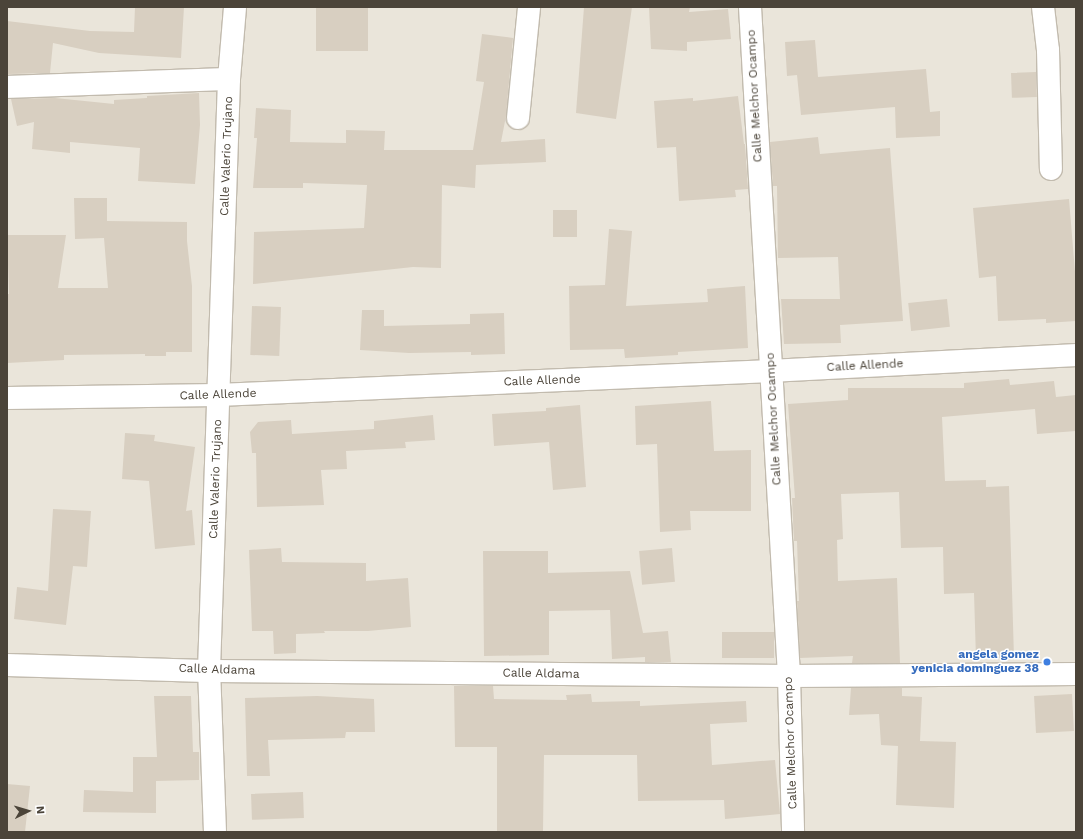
<!DOCTYPE html>
<style>
body{margin:0}
#map{position:relative;width:1083px;height:839px;overflow:hidden;background:#f6f3ec;font-family:"Work Sans",sans-serif}
div>[style]{position:absolute}
.residential>*{inset:0;background:#eae5da;transform-origin:0 0}
.building>*{inset:0;background:#d8cfc1;transform-origin:0 0}
.roads{filter:drop-shadow(1px 0 #c2bbae) drop-shadow(-1px 0 #c2bbae) drop-shadow(0 1px #c2bbae) drop-shadow(0 -1px #c2bbae)}
.minor>*{height:22px;margin:-11px;padding:0 11px;transform-origin:11px;border-radius:11px;background:#fff}
.dots>*{width:11px;height:11px;translate:-50% -50%;box-sizing:border-box;border:2px solid #fff;border-radius:50%}
span{translate:-50% -50%;white-space:nowrap;text-align:center;line-height:1.15;-webkit-text-stroke:3px #fff;paint-order:stroke}
.street-label{font-size:12px;color:#4b4439}
.shop-label{font-size:12px;color:#366cbe;font-weight:700}
.right{translate:-100% -50%;text-align:right}
.frame{position:absolute;inset:0;border:8px solid #4b4439;pointer-events:none}
.north{position:absolute;left:8px;top:791px;width:40px;height:40px;-webkit-text-stroke:3px #fff;paint-order:stroke;rotate:85deg;font-size:11px;font-weight:700;line-height:16px;text-align:center;color:#4b4439}
.north::after{content:'';display:block;margin:auto;width:14px;height:18px;background:#4b4439;clip-path:polygon(50% 0,100% 100%,50% 72%,0 100%)}
</style>
<div id="map">
<div class="residential">
<i style="left:7px;top:7px;width:1069px;height:825px"></i>
</div>
<div class="building">
<i style="clip-path:polygon(135px 7px,184px 7px,181px 58px,99px 53px,53px 43px,50px 73px,7px 74px,7px 21px,90px 31px,134px 32px)"></i>
<i style="left:316px;top:7px;width:52px;height:44px"></i>
<i style="clip-path:polygon(584px 7px,632px 7px,616px 119px,576px 113px)"></i>
<i style="clip-path:polygon(649px 7px,690px 7px,689px 12px,728px 9px,731px 39px,687px 42px,687px 51px,651px 49px)"></i>
<i style="clip-path:polygon(482px 34px,513px 38px,506px 116px,501px 142px,545px 139px,546px 162px,476px 165px,475px 188px,442px 185px,441px 268px,413px 267px,253px 284px,254px 232px,364px 228px,367px 185px,303px 183px,303px 188px,253px 188px,257px 138px,254px 138px,256px 108px,291px 110px,290px 142px,346px 143px,346px 130px,385px 131px,384px 150px,473px 150px,484px 82px,476px 81px)"></i>
<i style="clip-path:polygon(815px 40px,818px 77px,926px 69px,930px 112px,940px 111px,940px 136px,896px 138px,895px 107px,801px 115px,797px 75px,787px 76px,785px 42px)"></i>
<i style="left:1036px;top:72px;width:25px;height:25px;rotate:88deg"></i>
<i style="clip-path:polygon(199px 93px,200px 125px,195px 184px,138px 181px,140px 148px,70px 142px,70px 153px,32px 149px,34px 122px,17px 126px,11px 99px,55px 98px,114px 104px,114px 100px,147px 98px,147px 96px)"></i>
<i style="clip-path:polygon(738px 96px,744px 144px,745px 144px,748px 189px,735px 190px,736px 197px,679px 201px,676px 147px,657px 148px,654px 101px,693px 98px,693px 101px)"></i>
<i style="clip-path:polygon(818px 137px,820px 154px,890px 148px,903px 321px,840px 325px,841px 343px,784px 344px,781px 299px,840px 299px,838px 257px,778px 258px,777px 186px,773px 186px,770px 142px)"></i>
<i style="clip-path:polygon(74px 198px,107px 198px,107px 221px,187px 222px,187px 241px,192px 286px,192px 352px,166px 352px,166px 356px,145px 356px,145px 354px,64px 355px,64px 360px,7px 363px,7px 294px,9px 294px,7px 235px,66px 235px,58px 288px,108px 288px,104px 238px,75px 239px)"></i>
<i style="clip-path:polygon(1069px 199px,1076px 284px,1076px 321px,1046px 323px,1046px 319px,998px 321px,996px 276px,979px 278px,973px 208px)"></i>
<i style="left:553px;top:210px;width:24px;height:27px"></i>
<i style="clip-path:polygon(609px 229px,632px 231px,626px 306px,708px 302px,707px 289px,745px 286px,748px 348px,678px 352px,678px 355px,625px 358px,624px 349px,570px 350px,569px 286px,605px 285px)"></i>
<i style="left:947px;top:299px;width:28px;height:39px;rotate:84deg"></i>
<i style="left:252px;top:306px;width:29px;height:49px;rotate:2deg"></i>
<i style="clip-path:polygon(362px 310px,384px 310px,384px 326px,470px 324px,470px 314px,504px 313px,505px 354px,471px 355px,471px 352px,409px 353px,360px 350px)"></i>
<i style="clip-path:polygon(1009px 379px,1010px 385px,1054px 381px,1056px 397px,1076px 395px,1076px 431px,1037px 434px,1035px 409px,942px 417px,945px 481px,986px 480px,986px 487px,1009px 486px,1014px 658px,976px 659px,974px 593px,944px 594px,943px 547px,901px 548px,899px 492px,841px 494px,843px 539px,837px 540px,838px 581px,897px 578px,900px 663px,852px 663px,853px 656px,800px 658px,797px 601px,799px 601px,797px 541px,794px 541px,792px 498px,795px 498px,788px 404px,848px 400px,848px 388px,964px 388px,964px 383px)"></i>
<i style="clip-path:polygon(711px 401px,714px 451px,751px 450px,751px 511px,690px 511px,691px 530px,660px 532px,657px 444px,636px 445px,635px 406px)"></i>
<i style="clip-path:polygon(580px 405px,586px 487px,553px 490px,549px 442px,494px 446px,492px 414px,546px 411px,546px 408px)"></i>
<i style="clip-path:polygon(433px 415px,435px 440px,405px 442px,406px 448px,346px 451px,347px 469px,321px 470px,324px 505px,257px 507px,256px 453px,252px 453px,250px 432px,258px 422px,291px 420px,292px 434px,374px 429px,374px 421px)"></i>
<i style="clip-path:polygon(125px 433px,155px 435px,154px 441px,195px 447px,186px 511px,192px 510px,195px 545px,155px 549px,149px 481px,122px 479px)"></i>
<i style="clip-path:polygon(53px 509px,91px 511px,87px 567px,73px 566px,66px 625px,14px 619px,17px 587px,48px 591px)"></i>
<i style="clip-path:polygon(281px 548px,282px 562px,366px 563px,366px 581px,408px 578px,411px 627px,368px 631px,324px 631px,325px 633px,296px 634px,296px 653px,274px 654px,273px 631px,252px 631px,249px 550px)"></i>
<i style="left:672px;top:548px;width:34px;height:33px;rotate:85deg"></i>
<i style="clip-path:polygon(483px 551px,548px 551px,548px 573px,630px 571px,643px 633px,668px 631px,671px 662px,645px 662px,645px 657px,612px 659px,610px 610px,549px 611px,549px 655px,484px 656px)"></i>
<i style="left:722px;top:632px;width:52px;height:26px"></i>
<i style="clip-path:polygon(454px 686px,493px 686px,494px 699px,567px 700px,566px 695px,591px 694px,592px 702px,640px 701px,640px 706px,746px 701px,747px 722px,710px 724px,712px 765px,775px 760px,780px 814px,725px 819px,724px 800px,638px 801px,637px 755px,544px 755px,543px 832px,497px 832px,497px 747px,455px 747px)"></i>
<i style="clip-path:polygon(851px 688px,902px 688px,902px 696px,922px 697px,920px 741px,956px 742px,954px 808px,896px 805px,898px 746px,881px 745px,879px 714px,849px 715px)"></i>
<i style="left:1072px;top:694px;width:37px;height:38px;rotate:87deg"></i>
<i style="clip-path:polygon(154px 696px,191px 696px,193px 752px,199px 752px,199px 780px,156px 781px,156px 813px,83px 812px,84px 790px,133px 792px,133px 757px,157px 757px)"></i>
<i style="clip-path:polygon(317px 696px,374px 699px,375px 732px,346px 732px,345px 738px,268px 740px,270px 776px,247px 776px,245px 698px)"></i>
<i style="clip-path:polygon(7px 784px,30px 786px,25px 832px,7px 832px)"></i>
<i style="left:303px;top:792px;width:26px;height:52px;rotate:88deg"></i>
</div>
<div class="roads">
<div class="minor">
<i style="left:750px;top:7px;width:670px;rotate:86.66deg"></i>
<i style="left:789px;top:676px;width:156px;rotate:88.5deg"></i>
<i style="left:1043px;top:7px;width:43px;rotate:83.4deg"></i>
<i style="left:1048px;top:50px;width:119px;rotate:88.6deg"></i>
<i style="left:7px;top:87px;width:222px;rotate:-2.1deg"></i>
<i style="left:518px;top:118px;width:112px;rotate:-84.3deg"></i>
<i style="left:7px;top:398px;width:211px;rotate:-0.8deg"></i>
<i style="left:218px;top:395px;width:554px;rotate:-2.49deg"></i>
<i style="left:771px;top:371px;width:305px;rotate:-3deg"></i>
<i style="left:7px;top:665px;width:207px;rotate:1.7deg"></i>
<i style="left:214px;top:671px;width:575px;rotate:0.5deg"></i>
<i style="left:789px;top:676px;width:287px;rotate:-0.4deg"></i>
<i style="left:215px;top:832px;width:162px;rotate:-92.1deg"></i>
<i style="left:209px;top:670px;width:591px;rotate:-88.06deg"></i>
<i style="left:229px;top:79px;width:72px;rotate:-85.2deg"></i>
</div>
</div>
<div class="dots">
<i style="left:1047px;top:662px;background:#3f7fe0"></i>
</div>
<div class="street-label">
<span style="left:755px;top:96px;rotate:-93deg">Calle Melchor Ocampo</span>
<span style="left:227px;top:156px;rotate:-88deg">Calle Valerio Trujano</span>
<span style="left:865px;top:366px;rotate:-3deg">Calle Allende</span>
<span style="left:542px;top:381px;rotate:-2deg">Calle Allende</span>
<span style="left:218px;top:395px;rotate:-2deg">Calle Allende</span>
<span style="left:774px;top:419px;rotate:-93deg">Calle Melchor Ocampo</span>
<span style="left:216px;top:479px;rotate:-88deg">Calle Valerio Trujano</span>
<span style="left:217px;top:670px;rotate:2deg">Calle Aldama</span>
<span style="left:541px;top:674px;rotate:1deg">Calle Aldama</span>
<span style="left:791px;top:743px;rotate:-92deg">Calle Melchor Ocampo</span>
</div>
<div class="shop-label">
<span class="right" style="left:1039px;top:662px">angela gomez<br>yenicia dominguez 38</span>
</div>
<div class="frame"></div>
<div class="north">N</div>
</div>
